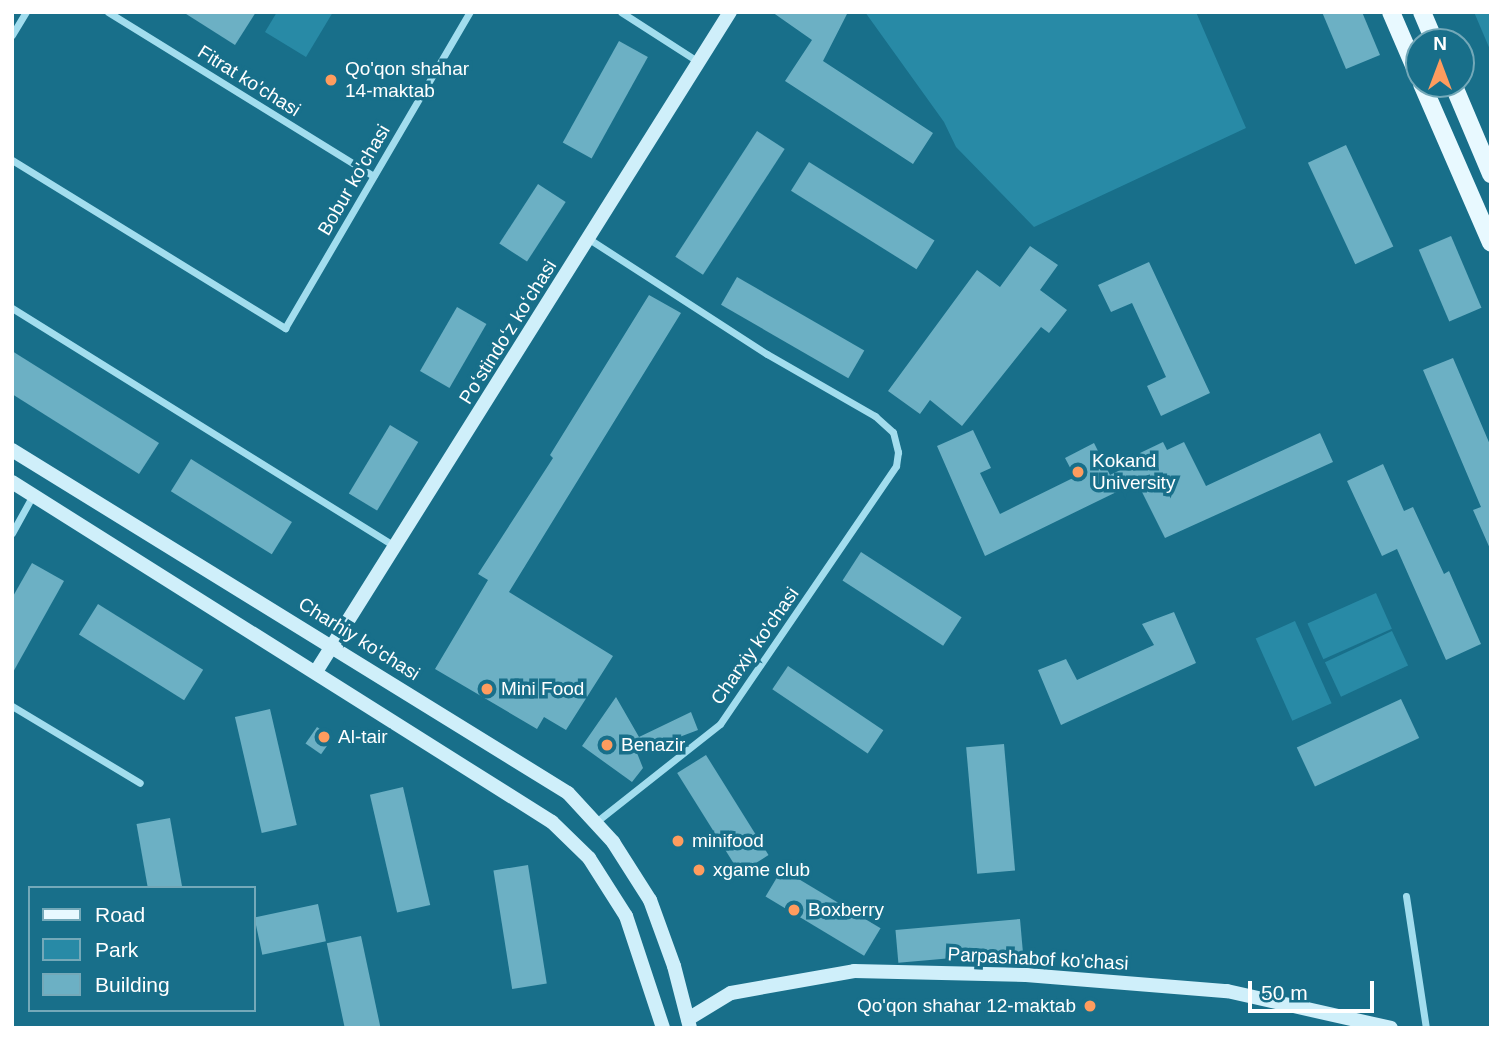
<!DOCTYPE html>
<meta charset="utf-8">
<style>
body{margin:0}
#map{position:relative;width:1503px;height:1040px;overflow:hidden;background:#186f8a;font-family:Helvetica,sans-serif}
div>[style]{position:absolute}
.green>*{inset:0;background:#288aa6;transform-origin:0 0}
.building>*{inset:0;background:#6cb0c4;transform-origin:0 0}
.street>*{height:7px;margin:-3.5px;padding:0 3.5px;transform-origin:3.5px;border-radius:3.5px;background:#a2ddee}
.secondary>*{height:14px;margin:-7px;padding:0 7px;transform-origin:7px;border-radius:7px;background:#cfeffa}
.primary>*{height:18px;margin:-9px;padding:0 9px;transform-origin:9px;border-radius:9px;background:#e8f9ff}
.dots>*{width:19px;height:19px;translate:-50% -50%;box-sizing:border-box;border:4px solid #186f8a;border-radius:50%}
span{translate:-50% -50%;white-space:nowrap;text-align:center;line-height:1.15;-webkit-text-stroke:7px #186f8a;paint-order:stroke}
.poi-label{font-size:19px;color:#fff}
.left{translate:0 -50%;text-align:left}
.right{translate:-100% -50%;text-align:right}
.street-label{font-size:19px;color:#fff}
.frame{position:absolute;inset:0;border:14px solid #fff;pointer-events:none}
.legend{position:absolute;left:28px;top:886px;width:228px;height:126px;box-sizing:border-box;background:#186f8a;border:2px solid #74a9b9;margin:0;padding:9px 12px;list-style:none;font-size:21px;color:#fff}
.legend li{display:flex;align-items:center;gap:14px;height:35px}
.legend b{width:35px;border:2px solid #74a9b9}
.north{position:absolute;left:1405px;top:28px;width:70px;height:70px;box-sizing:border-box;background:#186f8a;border:2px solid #74a9b9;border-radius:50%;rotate:0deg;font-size:19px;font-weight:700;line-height:28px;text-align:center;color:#fff}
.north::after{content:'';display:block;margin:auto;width:24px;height:32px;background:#ff9c5e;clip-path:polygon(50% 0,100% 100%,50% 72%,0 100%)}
.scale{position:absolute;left:1248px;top:981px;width:126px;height:32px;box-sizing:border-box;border:4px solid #fff;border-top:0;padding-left:9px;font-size:21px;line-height:24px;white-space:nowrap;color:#fff;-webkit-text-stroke:5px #186f8a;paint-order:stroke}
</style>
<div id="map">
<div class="green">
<i style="clip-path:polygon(277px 12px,333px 12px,306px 57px,265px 32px)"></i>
<i style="clip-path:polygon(865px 12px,1196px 12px,1246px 128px,1034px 227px,956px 147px,944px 122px)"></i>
<i style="clip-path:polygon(1474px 12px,1491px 12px,1491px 52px)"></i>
<i style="left:1376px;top:593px;width:39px;height:75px;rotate:66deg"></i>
<i style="left:1295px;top:621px;width:90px;height:43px;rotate:66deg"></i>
<i style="left:1392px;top:631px;width:38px;height:74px;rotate:65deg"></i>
</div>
<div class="building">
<i style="clip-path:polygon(183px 12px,256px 12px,235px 45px)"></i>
<i style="clip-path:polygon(772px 12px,848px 12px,823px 61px,933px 133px,913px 164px,785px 81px,812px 40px)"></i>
<i style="clip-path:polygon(1322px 12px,1362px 12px,1380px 55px,1346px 69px)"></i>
<i style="left:619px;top:41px;width:33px;height:116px;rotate:29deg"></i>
<i style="left:757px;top:131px;width:33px;height:150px;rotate:33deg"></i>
<i style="left:1346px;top:145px;width:112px;height:42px;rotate:65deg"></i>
<i style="left:809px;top:162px;width:148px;height:34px;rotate:32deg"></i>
<i style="left:538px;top:184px;width:33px;height:71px;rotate:33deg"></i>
<i style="left:1451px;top:236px;width:78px;height:35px;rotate:67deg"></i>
<i style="clip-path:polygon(1030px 246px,1058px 265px,1040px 290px,1067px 310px,1049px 333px,1041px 327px,962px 426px,930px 400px,920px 414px,888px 391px,977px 270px,1000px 287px)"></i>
<i style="clip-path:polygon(1149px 262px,1210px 393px,1161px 416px,1147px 386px,1166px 377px,1132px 303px,1111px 312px,1098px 285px)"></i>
<i style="left:737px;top:277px;width:147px;height:32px;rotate:30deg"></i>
<i style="clip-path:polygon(649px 295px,681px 313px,509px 592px,613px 656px,566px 730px,544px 717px,537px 729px,435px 669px,488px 580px,478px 574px,553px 458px,550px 455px)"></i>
<i style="left:457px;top:307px;width:34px;height:74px;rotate:30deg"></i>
<i style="clip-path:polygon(12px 351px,159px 443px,139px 474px,12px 394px)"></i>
<i style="clip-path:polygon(1453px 358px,1491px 447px,1491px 551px,1473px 510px,1481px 507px,1423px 370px)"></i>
<i style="left:390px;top:425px;width:33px;height:80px;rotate:31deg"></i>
<i style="clip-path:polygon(973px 430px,991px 468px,980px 473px,1000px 514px,1075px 477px,1065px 458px,1094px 443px,1110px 475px,1143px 459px,1140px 453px,1163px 442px,1167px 450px,1184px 442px,1206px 486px,1320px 433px,1333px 462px,1165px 538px,1137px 482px,985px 556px,937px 446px)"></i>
<i style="left:191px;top:459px;width:119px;height:38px;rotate:32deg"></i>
<i style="clip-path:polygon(1383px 464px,1404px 511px,1413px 507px,1444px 574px,1449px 571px,1481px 644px,1446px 660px,1397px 549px,1382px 556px,1347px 481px)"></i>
<i style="left:861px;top:552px;width:120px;height:34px;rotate:33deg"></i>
<i style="clip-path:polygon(32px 563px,64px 581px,12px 674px,12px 598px)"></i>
<i style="left:98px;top:604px;width:124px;height:36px;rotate:32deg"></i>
<i style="clip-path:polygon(1174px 612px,1196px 663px,1061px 725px,1038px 670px,1066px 659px,1077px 680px,1154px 645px,1142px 624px)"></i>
<i style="left:788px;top:666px;width:115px;height:28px;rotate:34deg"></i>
<i style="clip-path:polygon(616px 697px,639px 737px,691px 712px,698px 730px,637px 753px,643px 768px,632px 782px,582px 746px)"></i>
<i style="left:1401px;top:699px;width:43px;height:115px;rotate:65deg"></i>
<i style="left:270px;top:709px;width:119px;height:36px;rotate:77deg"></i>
<i style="left:317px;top:727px;width:19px;height:20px;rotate:35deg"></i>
<i style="left:1004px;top:744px;width:127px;height:38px;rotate:85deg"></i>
<i style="left:706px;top:755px;width:118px;height:34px;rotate:58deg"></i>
<i style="left:403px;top:787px;width:121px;height:34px;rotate:77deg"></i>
<i style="left:170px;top:818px;width:71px;height:34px;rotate:80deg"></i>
<i style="left:528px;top:865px;width:120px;height:35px;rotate:81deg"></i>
<i style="left:782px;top:869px;width:115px;height:32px;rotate:31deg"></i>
<i style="left:318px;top:904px;width:38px;height:65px;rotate:78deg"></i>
<i style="left:1020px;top:919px;width:33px;height:125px;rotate:85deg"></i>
<i style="left:361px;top:936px;width:94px;height:35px;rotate:78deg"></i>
</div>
<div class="street">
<i style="left:108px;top:12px;width:312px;rotate:31.7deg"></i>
<i style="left:621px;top:12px;width:94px;rotate:32.8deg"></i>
<i style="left:12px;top:35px;width:27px;rotate:-59deg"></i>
<i style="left:12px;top:160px;width:321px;rotate:31.6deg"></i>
<i style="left:285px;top:328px;width:366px;rotate:-59.7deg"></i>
<i style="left:589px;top:239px;width:212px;rotate:32.9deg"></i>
<i style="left:767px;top:354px;width:125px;rotate:29.9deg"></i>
<i style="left:875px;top:416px;width:24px;rotate:42deg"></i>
<i style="left:893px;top:432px;width:21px;rotate:76deg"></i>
<i style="left:898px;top:452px;width:14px;rotate:98deg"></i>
<i style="left:896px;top:466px;width:312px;rotate:124.3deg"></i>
<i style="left:720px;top:724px;width:158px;rotate:141.7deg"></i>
<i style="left:12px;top:308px;width:451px;rotate:31.9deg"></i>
<i style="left:12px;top:533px;width:43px;rotate:-61.1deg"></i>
<i style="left:12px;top:706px;width:149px;rotate:31deg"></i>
<i style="left:1406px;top:896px;width:134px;rotate:81.4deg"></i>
</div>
<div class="secondary">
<i style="left:12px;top:450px;width:653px;rotate:31.67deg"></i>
<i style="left:568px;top:793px;width:67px;rotate:47.4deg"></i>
<i style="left:613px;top:842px;width:69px;rotate:57.5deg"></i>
<i style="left:650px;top:900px;width:70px;rotate:70deg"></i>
<i style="left:674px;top:966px;width:64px;rotate:75.5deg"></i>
<i style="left:12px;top:482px;width:638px;rotate:32.2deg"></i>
<i style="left:552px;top:822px;width:52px;rotate:44.2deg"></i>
<i style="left:589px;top:858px;width:69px;rotate:57.5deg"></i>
<i style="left:626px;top:916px;width:118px;rotate:71.7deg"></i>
<i style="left:317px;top:670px;width:777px;rotate:-57.89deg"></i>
<i style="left:688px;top:1019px;width:50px;rotate:-31.2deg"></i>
<i style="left:731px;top:993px;width:125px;rotate:-10.1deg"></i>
<i style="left:854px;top:971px;width:172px;rotate:1.3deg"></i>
<i style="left:1026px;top:975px;width:202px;rotate:4.6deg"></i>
<i style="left:1227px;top:991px;width:168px;rotate:12.7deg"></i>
</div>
<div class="primary">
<i style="left:1391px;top:12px;width:71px;rotate:66.7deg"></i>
<i style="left:1422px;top:12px;width:33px;rotate:67deg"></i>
<i style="left:1422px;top:84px;width:173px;rotate:66.5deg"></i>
<i style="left:1453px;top:84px;width:98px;rotate:67.1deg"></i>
</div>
<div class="dots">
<i style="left:331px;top:80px;background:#ff9c5e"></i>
<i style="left:1078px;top:472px;background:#ff9c5e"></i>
<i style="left:487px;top:689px;background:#ff9c5e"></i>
<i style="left:324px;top:737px;background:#ff9c5e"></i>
<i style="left:607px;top:745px;background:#ff9c5e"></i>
<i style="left:678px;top:841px;background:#ff9c5e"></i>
<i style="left:699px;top:870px;background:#ff9c5e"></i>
<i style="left:794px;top:910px;background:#ff9c5e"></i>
<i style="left:1090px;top:1006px;background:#ff9c5e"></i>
</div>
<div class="poi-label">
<span class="left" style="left:345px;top:80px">Qo'qon shahar<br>14-maktab</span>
<span class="left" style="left:1092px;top:472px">Kokand<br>University</span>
<span class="left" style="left:501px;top:689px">Mini Food</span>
<span class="left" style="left:338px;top:737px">Al-tair</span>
<span class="left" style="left:621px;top:745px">Benazir</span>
<span class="left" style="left:692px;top:841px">minifood</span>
<span class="left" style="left:713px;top:870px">xgame club</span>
<span class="left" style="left:808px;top:910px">Boxberry</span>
<span class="right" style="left:1076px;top:1006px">Qo'qon shahar 12-maktab</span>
</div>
<div class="street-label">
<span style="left:249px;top:81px;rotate:32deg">Fitrat ko'chasi</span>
<span style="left:354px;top:180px;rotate:-60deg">Bobur ko'chasi</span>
<span style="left:508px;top:332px;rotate:-58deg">Poʻstindoʻz koʻchasi</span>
<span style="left:359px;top:639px;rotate:32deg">Charhiy ko'chasi</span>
<span style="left:755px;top:646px;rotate:-55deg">Charxiy ko'chasi</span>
<span style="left:1038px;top:959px;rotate:3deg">Parpashabof ko'chasi</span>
</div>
<div class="frame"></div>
<ul class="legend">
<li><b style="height:9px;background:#e8f9ff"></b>Road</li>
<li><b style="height:19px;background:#288aa6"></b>Park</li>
<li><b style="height:19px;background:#6cb0c4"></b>Building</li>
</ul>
<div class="north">N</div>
<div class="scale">50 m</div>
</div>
